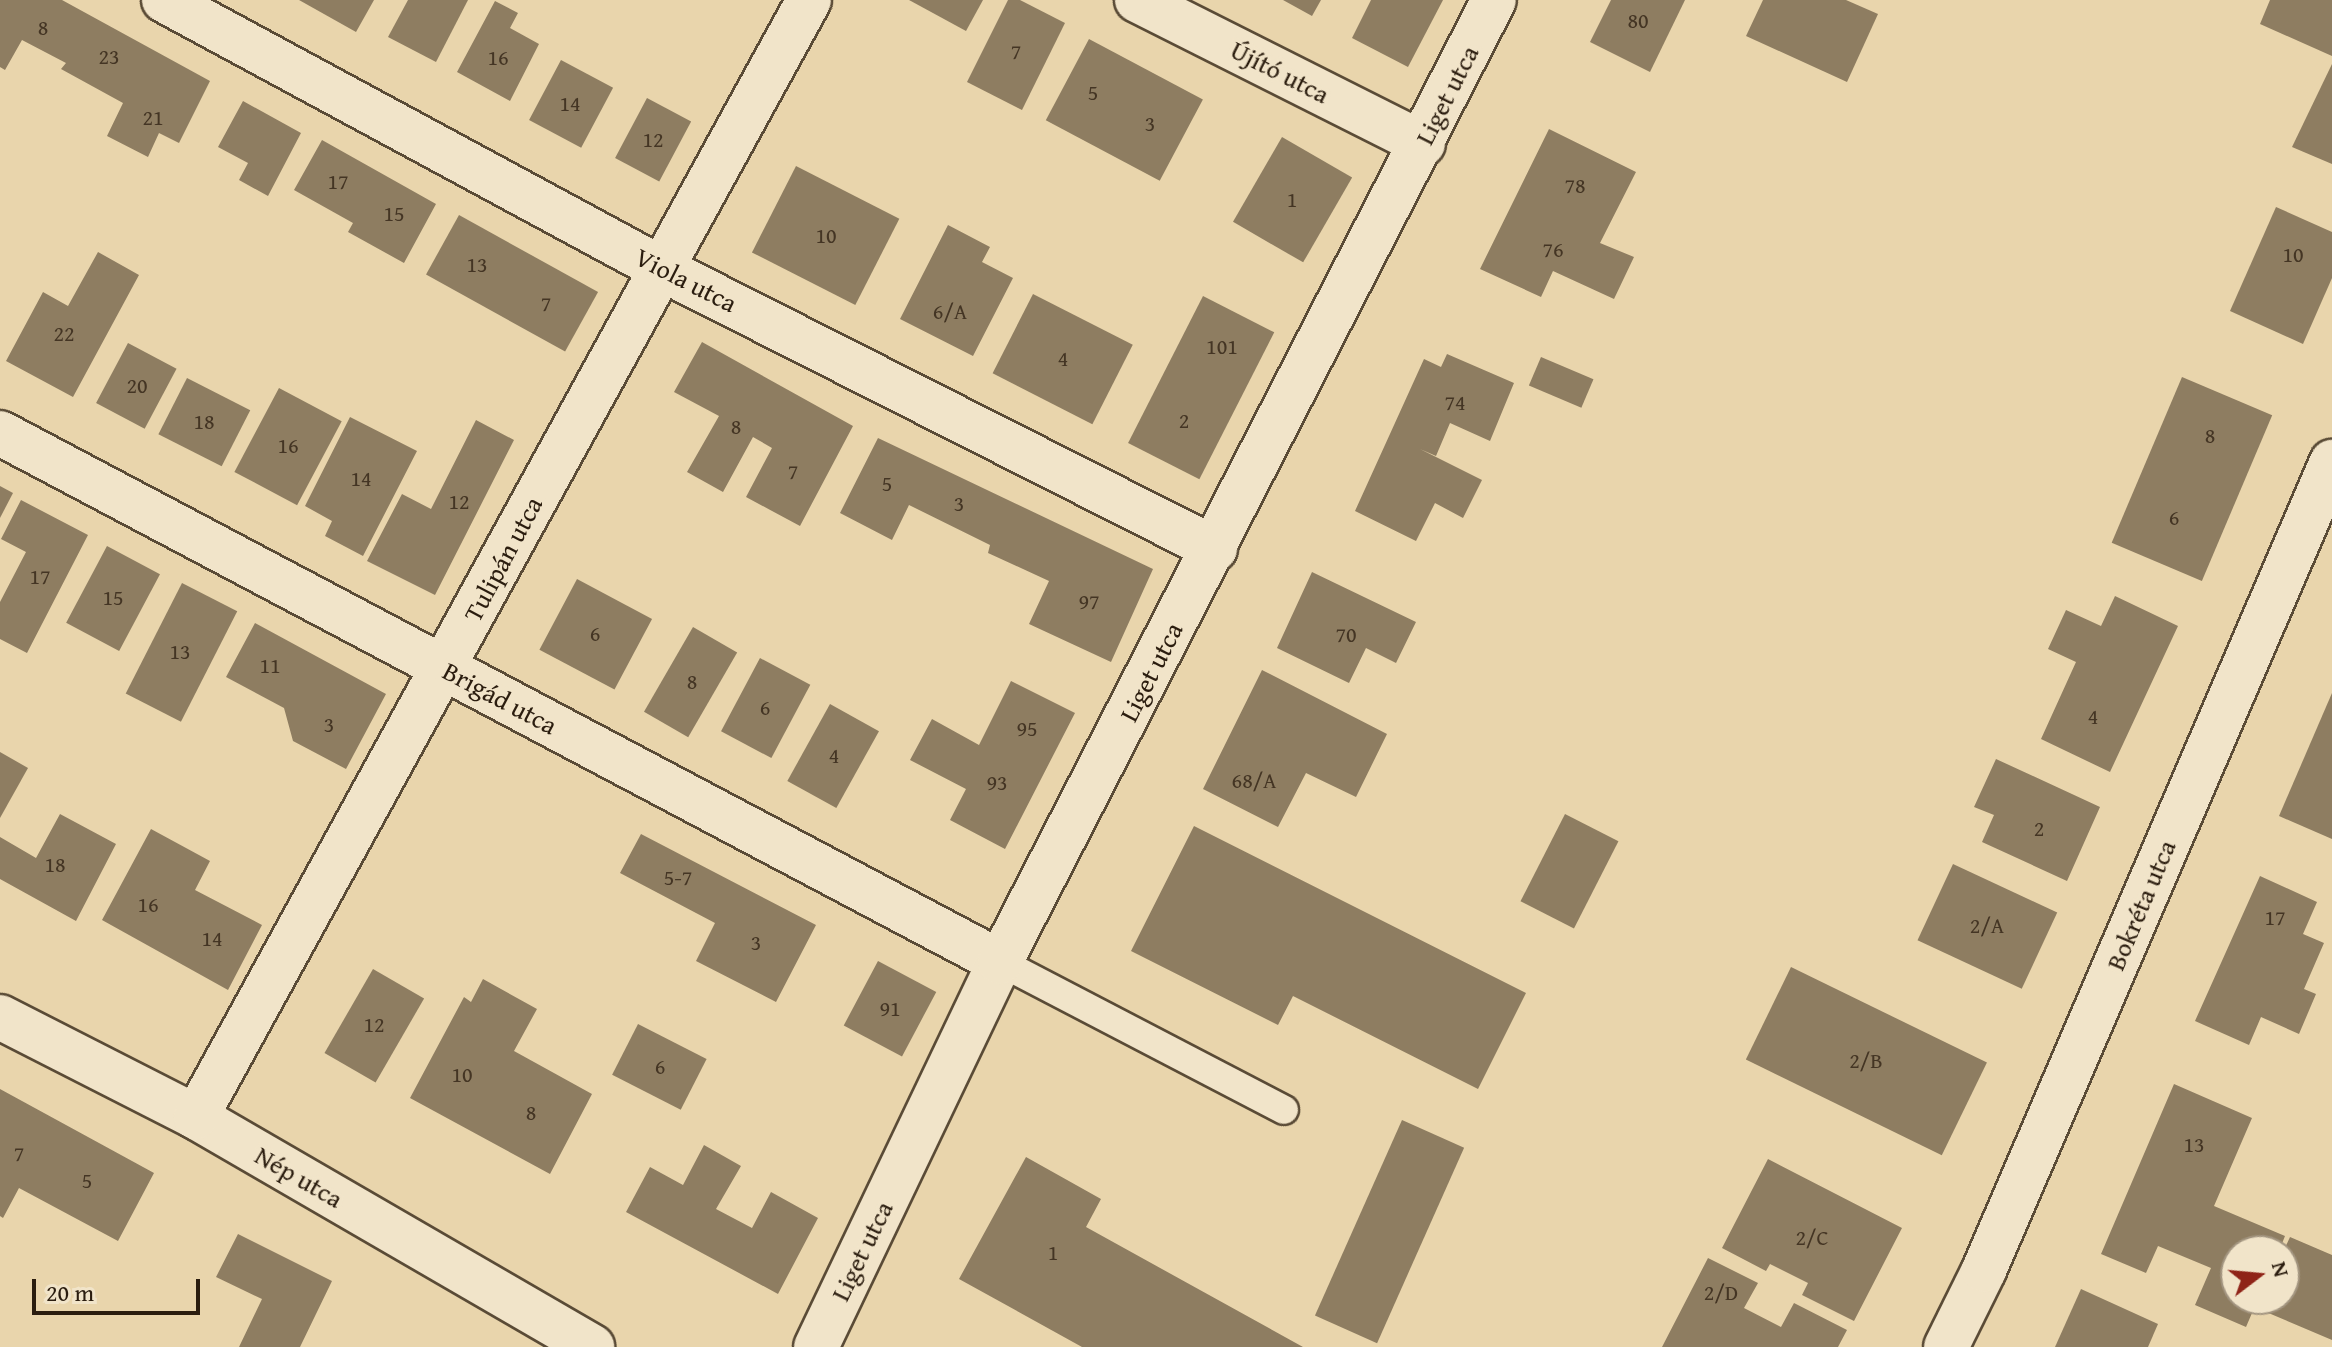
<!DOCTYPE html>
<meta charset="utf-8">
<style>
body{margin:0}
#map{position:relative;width:2332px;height:1347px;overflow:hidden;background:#e9d5ac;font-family:"Gentium Book Plus",serif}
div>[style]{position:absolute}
.building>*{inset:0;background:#8e7d61;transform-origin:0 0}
.roads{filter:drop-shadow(2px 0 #5a4b36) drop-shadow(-2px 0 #5a4b36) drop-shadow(0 2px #5a4b36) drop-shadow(0 -2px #5a4b36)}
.lane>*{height:28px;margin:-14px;padding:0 14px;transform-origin:14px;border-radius:14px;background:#f1e4c9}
.street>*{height:44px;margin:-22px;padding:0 22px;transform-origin:22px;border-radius:22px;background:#f1e4c9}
span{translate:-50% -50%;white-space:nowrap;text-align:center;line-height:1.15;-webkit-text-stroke:8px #f1e4c9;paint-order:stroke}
.number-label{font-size:22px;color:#443524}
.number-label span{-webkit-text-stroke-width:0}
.street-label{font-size:26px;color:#2b1d0f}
.north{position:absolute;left:2220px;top:1235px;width:80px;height:80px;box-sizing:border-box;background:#f1e4c9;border:2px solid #a2947f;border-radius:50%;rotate:74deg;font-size:22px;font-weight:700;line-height:32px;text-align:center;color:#2b1d0f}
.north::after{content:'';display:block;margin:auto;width:28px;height:36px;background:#8f2418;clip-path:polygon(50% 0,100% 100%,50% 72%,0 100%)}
.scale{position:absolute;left:32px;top:1279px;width:168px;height:36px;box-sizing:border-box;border:4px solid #2b1d0f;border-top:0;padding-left:10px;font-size:24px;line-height:28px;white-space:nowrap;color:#2b1d0f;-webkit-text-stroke:6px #f1e4c9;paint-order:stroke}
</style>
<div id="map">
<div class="building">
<i style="clip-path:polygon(0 0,62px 0,210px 81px,179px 143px,159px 133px,148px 157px,107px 136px,123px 103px,61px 69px,66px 63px,22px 40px,5px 70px,0 67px)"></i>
<i style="clip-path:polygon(299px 0,374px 0,356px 32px)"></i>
<i style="clip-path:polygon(408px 0,468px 0,436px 62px,388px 37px)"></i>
<i style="clip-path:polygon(909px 0,983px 0,966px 31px)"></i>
<i style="clip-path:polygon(1008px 0,1020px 0,1065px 23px,1022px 110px,967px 82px)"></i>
<i style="clip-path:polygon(1283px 0,1321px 0,1312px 16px)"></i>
<i style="clip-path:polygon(1371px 0,1443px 0,1408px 67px,1352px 38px)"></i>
<i style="clip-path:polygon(1611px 0,1685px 0,1650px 72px,1590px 42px)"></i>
<i style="clip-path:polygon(1763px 0,1846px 0,1878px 14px,1847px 82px,1746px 36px)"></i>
<i style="clip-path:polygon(2270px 0,2332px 0,2332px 56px,2260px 24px)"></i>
<i style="clip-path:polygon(495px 1px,518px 13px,510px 28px,539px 44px,510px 101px,457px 72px)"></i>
<i style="left:1089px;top:39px;width:129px;height:92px;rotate:28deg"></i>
<i style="left:561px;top:60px;width:59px;height:68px;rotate:28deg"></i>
<i style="clip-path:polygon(2332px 64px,2332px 164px,2292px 147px)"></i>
<i style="left:647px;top:98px;width:50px;height:68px;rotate:28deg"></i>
<i style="clip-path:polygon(243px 101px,301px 133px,268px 196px,239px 180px,248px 163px,218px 147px)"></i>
<i style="clip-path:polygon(1549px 129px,1636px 172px,1600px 243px,1634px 257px,1614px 299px,1553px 271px,1541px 297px,1480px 269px)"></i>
<i style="left:1282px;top:137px;width:81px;height:98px;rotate:30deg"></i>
<i style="clip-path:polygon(322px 140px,436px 204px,404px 263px,348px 232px,353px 223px,294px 190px)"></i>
<i style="left:796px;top:166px;width:116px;height:97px;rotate:27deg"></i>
<i style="clip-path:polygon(2276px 207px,2332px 232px,2332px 278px,2303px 344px,2230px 311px)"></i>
<i style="left:459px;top:215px;width:159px;height:68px;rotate:29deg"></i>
<i style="clip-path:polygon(948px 225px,990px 247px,982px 262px,1013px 278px,973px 356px,900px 319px)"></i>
<i style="clip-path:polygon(98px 252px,139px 275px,73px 397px,6px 361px,43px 292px,68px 306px)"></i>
<i style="left:1033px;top:294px;width:112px;height:89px;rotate:27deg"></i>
<i style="left:1203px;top:296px;width:80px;height:165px;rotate:27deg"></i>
<i style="clip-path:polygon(702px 342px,853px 426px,800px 526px,746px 497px,772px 448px,753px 437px,723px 492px,687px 472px,719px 416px,674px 392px)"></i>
<i style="left:128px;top:343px;width:55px;height:68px;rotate:28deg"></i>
<i style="clip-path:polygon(1447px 354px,1514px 383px,1490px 441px,1450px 423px,1436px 456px,1420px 449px,1482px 480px,1463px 518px,1435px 503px,1416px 541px,1355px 511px,1424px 359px,1441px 367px)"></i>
<i style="left:1541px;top:357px;width:57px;height:31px;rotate:23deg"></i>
<i style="left:2182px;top:377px;width:98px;height:180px;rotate:23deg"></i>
<i style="left:187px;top:378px;width:71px;height:63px;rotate:27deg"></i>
<i style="left:279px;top:388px;width:71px;height:95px;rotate:28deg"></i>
<i style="clip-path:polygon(350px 417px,417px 451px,363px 556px,325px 536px,332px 521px,305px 506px)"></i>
<i style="clip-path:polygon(476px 420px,514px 440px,435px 595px,367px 561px,402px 494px,431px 509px)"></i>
<i style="clip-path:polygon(878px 438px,1153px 569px,1111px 662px,1029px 624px,1049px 581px,988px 553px,990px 545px,909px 505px,892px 540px,840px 513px)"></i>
<i style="clip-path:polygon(0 486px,13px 493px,0 518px)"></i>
<i style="clip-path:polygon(21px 500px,88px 535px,27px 653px,0 639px,0 602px,26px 552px,1px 539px)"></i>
<i style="left:107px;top:546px;width:60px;height:87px;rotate:28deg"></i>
<i style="clip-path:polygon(1312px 572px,1416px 622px,1396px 663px,1366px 648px,1349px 683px,1277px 648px)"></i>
<i style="left:577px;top:579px;width:85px;height:80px;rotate:28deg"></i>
<i style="left:182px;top:583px;width:62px;height:124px;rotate:27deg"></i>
<i style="clip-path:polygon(2115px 596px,2178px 626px,2110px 772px,2041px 739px,2076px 662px,2048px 649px,2066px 610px,2101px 626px)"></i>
<i style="clip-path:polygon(255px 623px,386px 694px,346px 769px,293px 741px,284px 708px,226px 677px)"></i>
<i style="left:693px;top:627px;width:51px;height:98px;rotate:30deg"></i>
<i style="left:760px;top:658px;width:57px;height:83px;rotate:28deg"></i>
<i style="clip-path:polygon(1262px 670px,1387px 734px,1356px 797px,1306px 773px,1278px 827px,1203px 789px)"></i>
<i style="clip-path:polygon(1011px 681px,1075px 713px,1005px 849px,950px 820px,966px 789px,910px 760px,932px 719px,979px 745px)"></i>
<i style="clip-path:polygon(2332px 693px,2332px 839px,2279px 816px)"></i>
<i style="left:830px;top:704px;width:56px;height:88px;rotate:29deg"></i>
<i style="clip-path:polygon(0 752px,28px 768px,0 818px)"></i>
<i style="clip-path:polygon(1996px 759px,2100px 807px,2067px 881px,1982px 842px,1994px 815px,1974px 807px)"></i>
<i style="clip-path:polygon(60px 814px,116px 844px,76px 921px,0 879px,0 837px,36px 858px)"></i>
<i style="left:1565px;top:814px;width:60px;height:98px;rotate:27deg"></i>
<i style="clip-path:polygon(1194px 826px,1526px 993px,1478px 1089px,1293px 996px,1278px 1025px,1131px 951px)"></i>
<i style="clip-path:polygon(151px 829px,210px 861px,195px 890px,262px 925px,228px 990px,102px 920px)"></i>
<i style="clip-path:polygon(641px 834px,816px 925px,776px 1002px,696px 961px,715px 923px,620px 873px)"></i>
<i style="left:1953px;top:864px;width:115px;height:84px;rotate:25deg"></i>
<i style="clip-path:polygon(2260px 876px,2317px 902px,2303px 934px,2324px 943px,2304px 989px,2316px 994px,2299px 1034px,2261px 1017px,2249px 1045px,2195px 1021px)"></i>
<i style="left:878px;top:961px;width:66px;height:73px;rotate:28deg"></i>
<i style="left:1791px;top:967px;width:218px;height:103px;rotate:26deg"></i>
<i style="left:373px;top:969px;width:59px;height:97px;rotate:30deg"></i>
<i style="clip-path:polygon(483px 979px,537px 1009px,514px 1051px,592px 1094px,550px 1174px,410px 1098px,464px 997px,471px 1002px)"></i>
<i style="left:638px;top:1024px;width:77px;height:57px;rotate:27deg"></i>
<i style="clip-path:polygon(2174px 1084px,2252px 1118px,2214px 1206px,2285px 1236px,2279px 1251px,2236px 1251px,2236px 1299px,2258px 1299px,2246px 1327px,2195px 1305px,2211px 1268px,2158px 1246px,2146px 1273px,2101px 1254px)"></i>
<i style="clip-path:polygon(0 1089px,154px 1173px,118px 1241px,19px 1188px,3px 1218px,0 1216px)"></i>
<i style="left:1402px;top:1120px;width:68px;height:214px;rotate:24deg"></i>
<i style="clip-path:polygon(704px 1145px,741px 1166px,716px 1209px,752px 1228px,771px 1192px,818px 1218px,778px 1294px,626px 1212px,650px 1167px,683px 1185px)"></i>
<i style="clip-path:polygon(1026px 1157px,1101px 1199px,1086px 1227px,1303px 1347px,1082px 1347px,959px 1279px)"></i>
<i style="clip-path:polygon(1768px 1159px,1902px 1228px,1854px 1321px,1802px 1295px,1808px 1283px,1770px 1264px,1766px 1271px,1722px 1248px)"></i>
<i style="clip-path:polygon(238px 1234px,332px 1281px,300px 1347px,239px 1347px,262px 1299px,216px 1277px)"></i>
<i style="clip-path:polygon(2290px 1237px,2332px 1255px,2332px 1340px,2259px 1309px,2263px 1299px,2284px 1299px,2284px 1250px)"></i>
<i style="clip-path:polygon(1708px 1258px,1758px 1283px,1744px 1308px,1781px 1327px,1794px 1303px,1847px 1330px,1838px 1347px,1662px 1347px)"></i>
<i style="clip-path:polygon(2081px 1289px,2158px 1324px,2148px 1347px,2055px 1347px)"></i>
</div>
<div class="roads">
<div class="lane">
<i style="left:1000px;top:962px;width:320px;rotate:27.5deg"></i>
</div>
<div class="street">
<i style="left:164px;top:0;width:564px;rotate:28.38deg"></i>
<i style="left:660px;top:268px;width:622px;rotate:26.85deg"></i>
<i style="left:1137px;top:0;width:320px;rotate:26.7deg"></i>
<i style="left:0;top:433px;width:1131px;rotate:27.88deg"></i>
<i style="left:0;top:1017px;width:220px;rotate:27deg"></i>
<i style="left:196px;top:1117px;width:458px;rotate:30.1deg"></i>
<i style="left:196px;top:1117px;width:1274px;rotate:-61.24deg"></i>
<i style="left:816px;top:1347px;width:427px;rotate:-64.5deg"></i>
<i style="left:1000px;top:962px;width:1081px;rotate:-62.82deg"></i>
<i style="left:1946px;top:1347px;width:86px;rotate:-63.7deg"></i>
<i style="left:1984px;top:1270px;width:880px;rotate:-66.7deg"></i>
</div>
</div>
<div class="number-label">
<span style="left:1638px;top:21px">80</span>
<span style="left:43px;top:28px">8</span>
<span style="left:1016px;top:52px">7</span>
<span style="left:109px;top:57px">23</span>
<span style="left:498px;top:58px">16</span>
<span style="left:1093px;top:93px">5</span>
<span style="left:570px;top:104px">14</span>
<span style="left:153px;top:118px">21</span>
<span style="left:1150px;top:124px">3</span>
<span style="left:653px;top:140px">12</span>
<span style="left:338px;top:182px">17</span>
<span style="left:1575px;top:186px">78</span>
<span style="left:1292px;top:200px">1</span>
<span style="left:394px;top:214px">15</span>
<span style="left:826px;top:236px">10</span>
<span style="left:1553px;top:250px">76</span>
<span style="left:2293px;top:255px">10</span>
<span style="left:477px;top:265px">13</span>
<span style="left:546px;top:304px">7</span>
<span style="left:950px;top:312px">6/A</span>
<span style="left:64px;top:334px">22</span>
<span style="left:1222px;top:347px">101</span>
<span style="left:1063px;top:359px">4</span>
<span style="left:137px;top:386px">20</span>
<span style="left:1455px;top:403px">74</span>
<span style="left:1184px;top:421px">2</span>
<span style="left:204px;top:422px">18</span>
<span style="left:736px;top:427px">8</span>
<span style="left:2210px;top:436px">8</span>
<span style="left:288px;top:446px">16</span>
<span style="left:793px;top:472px">7</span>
<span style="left:361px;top:479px">14</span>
<span style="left:887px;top:484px">5</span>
<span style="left:459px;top:502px">12</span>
<span style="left:959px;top:504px">3</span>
<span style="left:2174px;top:518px">6</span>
<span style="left:40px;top:577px">17</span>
<span style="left:113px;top:598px">15</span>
<span style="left:1089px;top:602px">97</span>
<span style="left:595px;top:634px">6</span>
<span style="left:1346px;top:635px">70</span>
<span style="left:180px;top:652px">13</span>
<span style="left:270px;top:666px">11</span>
<span style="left:692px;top:682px">8</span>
<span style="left:765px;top:708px">6</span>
<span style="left:2093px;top:717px">4</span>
<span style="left:329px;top:725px">3</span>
<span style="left:1027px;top:729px">95</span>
<span style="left:834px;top:756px">4</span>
<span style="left:1254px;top:781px">68/A</span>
<span style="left:997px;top:783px">93</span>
<span style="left:2039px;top:829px">2</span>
<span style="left:55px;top:865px">18</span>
<span style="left:678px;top:878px">5-7</span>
<span style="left:148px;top:905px">16</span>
<span style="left:2275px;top:918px">17</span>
<span style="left:1987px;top:926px">2/A</span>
<span style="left:212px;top:939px">14</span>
<span style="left:756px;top:943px">3</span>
<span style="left:890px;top:1009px">91</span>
<span style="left:374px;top:1025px">12</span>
<span style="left:1866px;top:1061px">2/B</span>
<span style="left:660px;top:1067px">6</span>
<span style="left:462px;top:1075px">10</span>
<span style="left:531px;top:1113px">8</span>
<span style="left:2194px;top:1145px">13</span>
<span style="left:19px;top:1154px">7</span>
<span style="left:87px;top:1181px">5</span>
<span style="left:1812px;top:1238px">2/C</span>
<span style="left:1053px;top:1253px">1</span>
<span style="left:1721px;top:1293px">2/D</span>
</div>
<div class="street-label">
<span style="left:1280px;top:72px;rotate:27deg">Újító utca</span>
<span style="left:1447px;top:95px;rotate:-63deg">Liget utca</span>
<span style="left:686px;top:280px;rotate:27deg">Viola utca</span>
<span style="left:503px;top:559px;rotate:-62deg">Tulipán utca</span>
<span style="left:1151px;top:672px;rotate:-63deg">Liget utca</span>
<span style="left:500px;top:698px;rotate:28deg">Brigád utca</span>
<span style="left:2141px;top:905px;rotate:-67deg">Bokréta utca</span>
<span style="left:299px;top:1177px;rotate:30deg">Nép utca</span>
<span style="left:862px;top:1251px;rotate:-64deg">Liget utca</span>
</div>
<div class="north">N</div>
<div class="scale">20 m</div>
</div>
